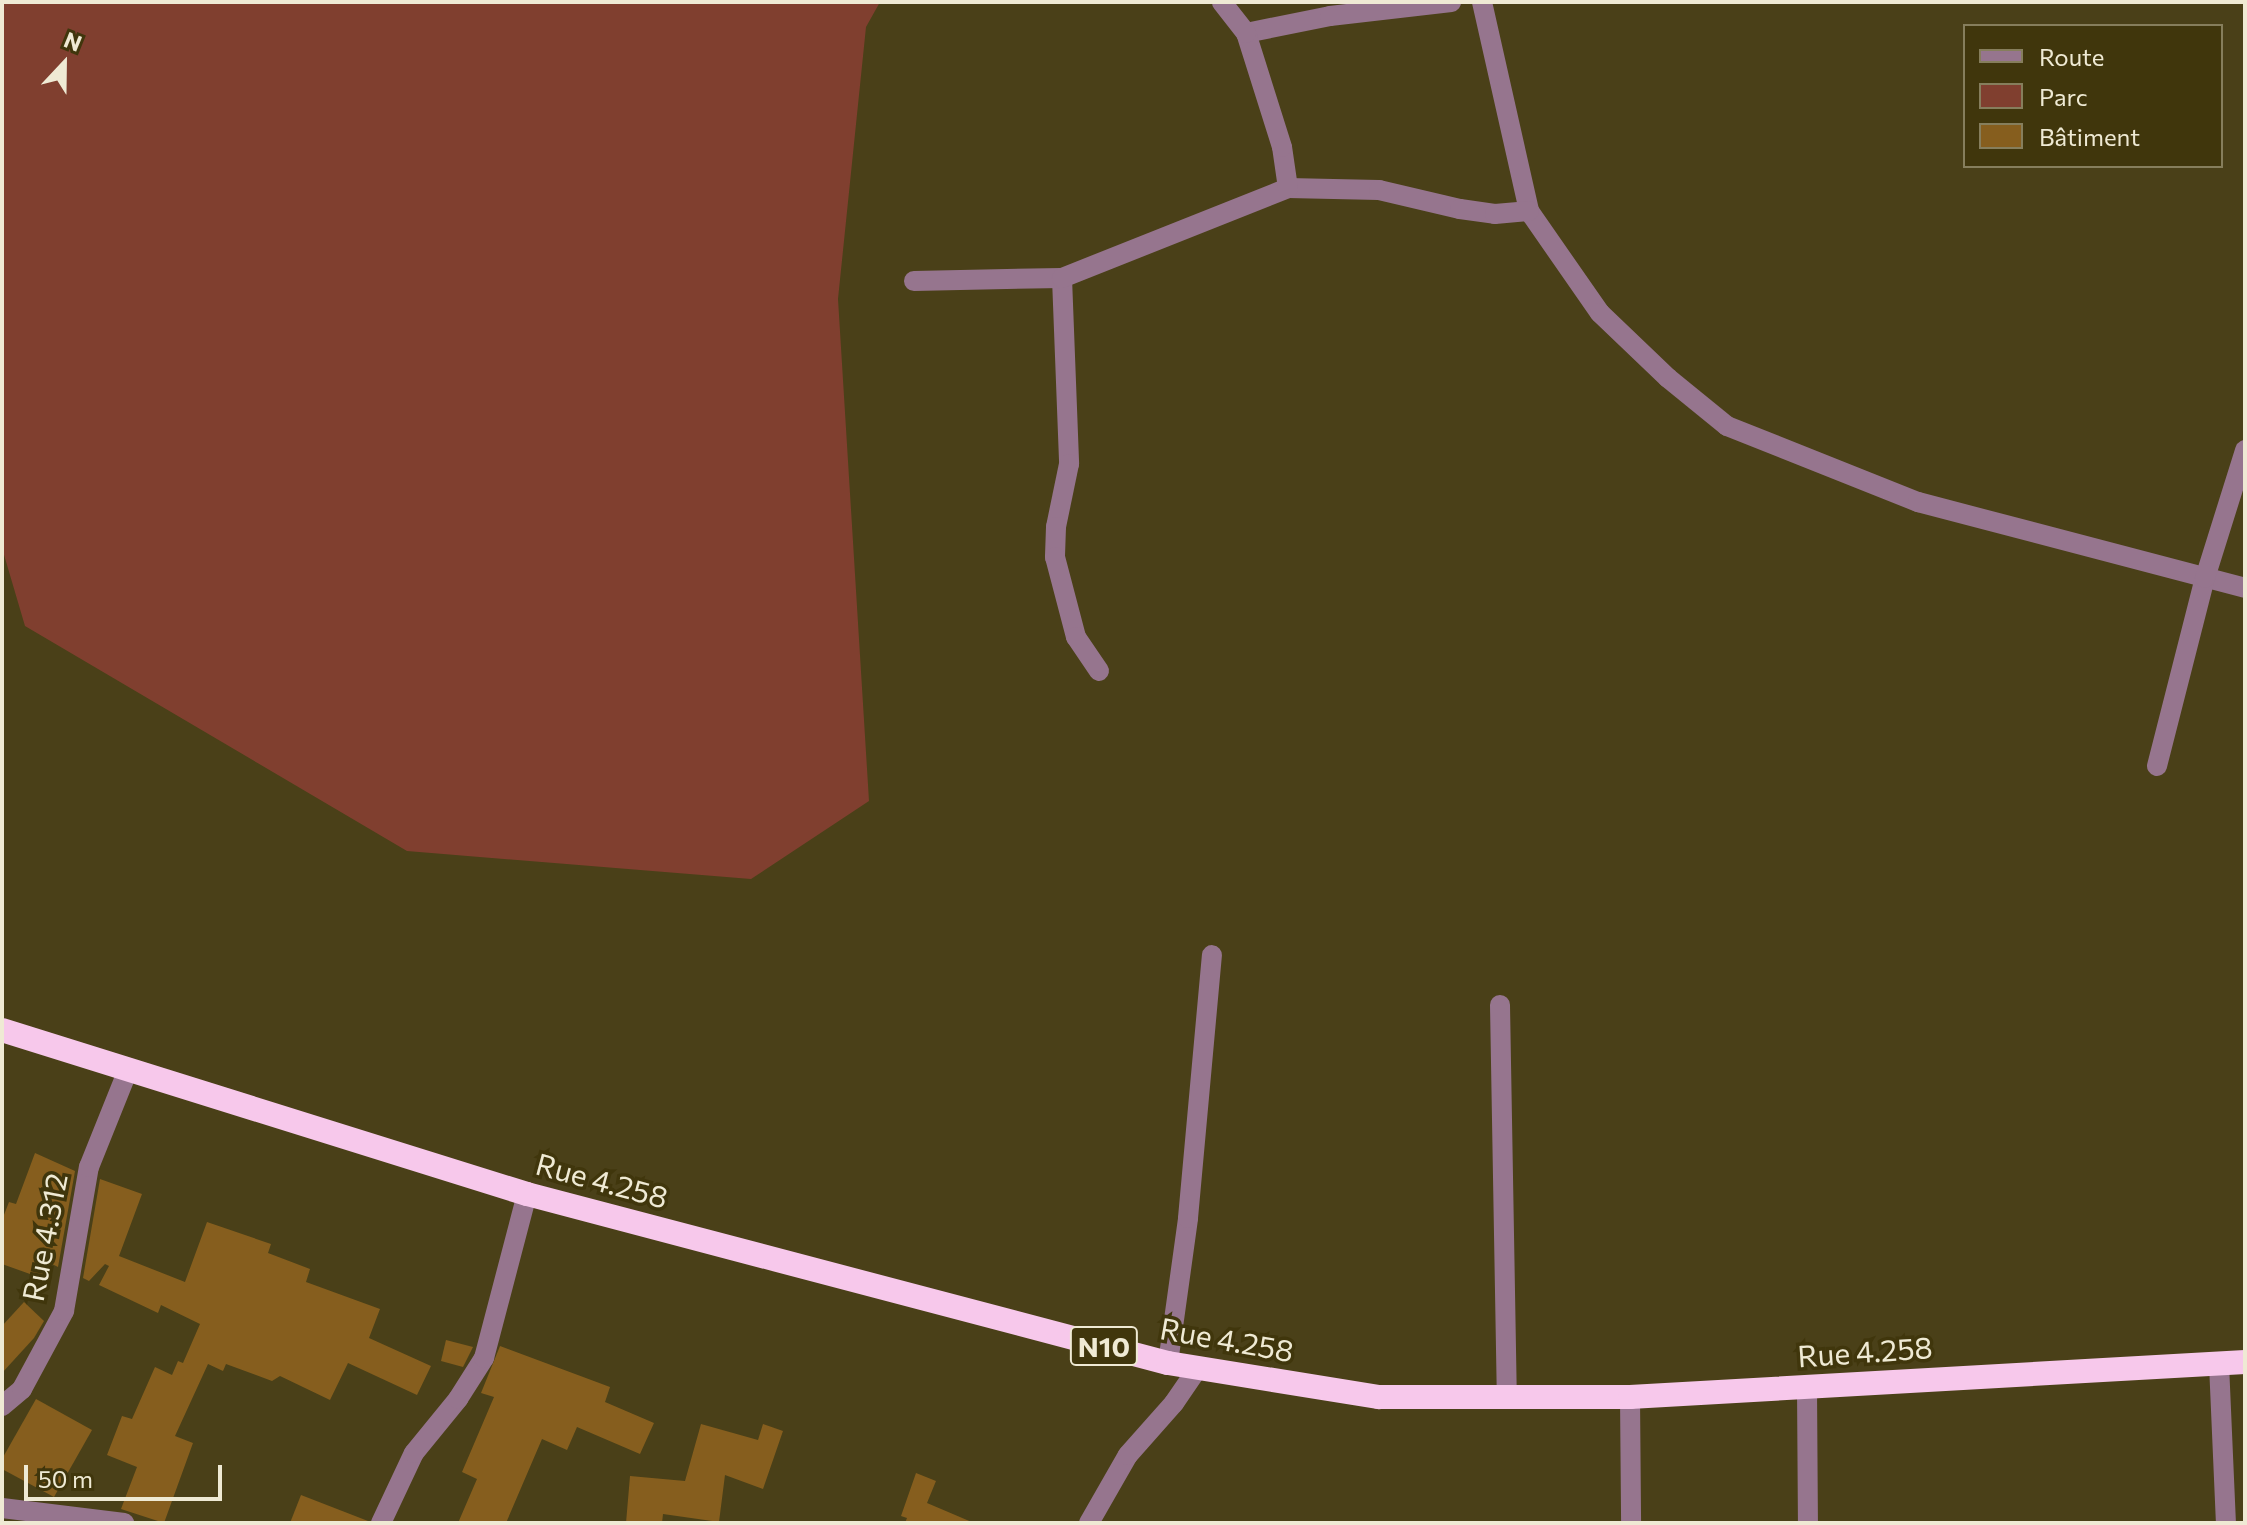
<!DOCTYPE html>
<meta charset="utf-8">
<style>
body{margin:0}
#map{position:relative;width:2247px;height:1525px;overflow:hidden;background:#4a4018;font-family:Commissioner,sans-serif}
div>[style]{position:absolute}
.green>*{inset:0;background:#803f2f}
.building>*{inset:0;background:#865e1e}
.minor>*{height:20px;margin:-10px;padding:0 10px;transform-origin:10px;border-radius:10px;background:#96758e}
.highway>*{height:24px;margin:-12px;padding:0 12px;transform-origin:12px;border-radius:12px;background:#f7c8eb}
span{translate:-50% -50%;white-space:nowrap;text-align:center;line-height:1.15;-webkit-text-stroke:7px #40360c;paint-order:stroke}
.shield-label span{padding:2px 6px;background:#40360c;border:2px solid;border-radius:6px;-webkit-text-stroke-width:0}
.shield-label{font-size:28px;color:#efead4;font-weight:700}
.street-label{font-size:30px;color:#efead4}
.frame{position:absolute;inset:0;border:4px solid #efead4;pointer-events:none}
.legend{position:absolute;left:1963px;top:24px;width:260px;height:144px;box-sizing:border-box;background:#40360c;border:2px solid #867e5c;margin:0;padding:10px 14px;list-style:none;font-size:24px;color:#efead4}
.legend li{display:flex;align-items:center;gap:16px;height:40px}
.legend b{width:40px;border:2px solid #867e5c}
.north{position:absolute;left:24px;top:24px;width:80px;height:80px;-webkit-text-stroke:6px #40360c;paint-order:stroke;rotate:22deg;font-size:22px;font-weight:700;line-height:32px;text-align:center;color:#efead4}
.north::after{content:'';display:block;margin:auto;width:28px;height:36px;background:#efead4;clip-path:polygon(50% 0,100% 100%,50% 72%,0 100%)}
.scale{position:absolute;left:24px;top:1465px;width:198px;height:36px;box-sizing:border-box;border:4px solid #efead4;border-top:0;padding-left:10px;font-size:24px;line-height:28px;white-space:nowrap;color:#efead4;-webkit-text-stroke:6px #40360c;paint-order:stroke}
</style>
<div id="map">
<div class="green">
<i style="clip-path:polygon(2px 2px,880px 2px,866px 27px,838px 299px,869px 801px,751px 879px,407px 851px,25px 626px,2px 548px)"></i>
</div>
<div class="building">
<i style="clip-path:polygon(35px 1153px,75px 1171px,58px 1267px,50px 1263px,44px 1279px,2px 1264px,2px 1220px,9px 1202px,16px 1204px)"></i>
<i style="clip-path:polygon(100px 1179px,142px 1194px,119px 1256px,185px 1282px,207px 1222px,271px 1244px,268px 1253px,310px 1269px,306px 1282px,380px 1309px,369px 1338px,431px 1366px,417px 1395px,348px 1363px,330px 1400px,280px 1376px,272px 1381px,226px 1364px,223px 1371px,208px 1364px,175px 1436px,193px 1443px,164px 1523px,121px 1509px,137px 1467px,107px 1455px,122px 1416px,132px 1419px,155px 1367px,172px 1375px,178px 1361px,183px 1363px,200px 1324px,161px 1305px,158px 1313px,99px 1285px,109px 1266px,105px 1264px,89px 1281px,83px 1278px)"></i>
<i style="clip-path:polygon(24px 1302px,44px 1321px,34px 1338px,2px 1373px,2px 1326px)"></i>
<i style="clip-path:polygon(446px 1340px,473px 1347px,463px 1367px,441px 1361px)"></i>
<i style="clip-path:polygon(500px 1346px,610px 1387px,605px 1402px,654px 1423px,640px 1454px,577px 1427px,567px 1450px,542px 1439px,506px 1523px,458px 1523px,477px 1479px,462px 1472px,494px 1397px,481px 1393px)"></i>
<i style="clip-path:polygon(36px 1399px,92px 1430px,54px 1497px,2px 1469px,2px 1459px)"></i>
<i style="clip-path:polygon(701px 1424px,758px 1440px,763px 1424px,783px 1431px,763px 1489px,725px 1475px,719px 1522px,663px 1514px,662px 1523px,626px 1523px,630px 1476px,685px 1481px)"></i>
<i style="clip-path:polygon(916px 1473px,936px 1481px,927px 1503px,974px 1523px,905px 1523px,907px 1518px,901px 1516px)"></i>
<i style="clip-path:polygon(301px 1495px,368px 1521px,368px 1523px,290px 1523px)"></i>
</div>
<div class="minor">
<i style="left:1482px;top:2px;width:214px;rotate:77.3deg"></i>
<i style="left:1529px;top:211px;width:124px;rotate:55.2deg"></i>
<i style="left:1600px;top:313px;width:94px;rotate:43.7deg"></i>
<i style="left:1668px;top:378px;width:76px;rotate:39.1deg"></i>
<i style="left:1727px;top:426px;width:206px;rotate:21.7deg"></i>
<i style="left:1918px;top:502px;width:338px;rotate:14.7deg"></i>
<i style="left:1246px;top:33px;width:86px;rotate:-11.4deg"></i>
<i style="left:1330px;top:16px;width:122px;rotate:-6.6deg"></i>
<i style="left:1288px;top:188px;width:91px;rotate:1.3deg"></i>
<i style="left:1379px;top:190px;width:83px;rotate:13.2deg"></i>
<i style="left:1460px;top:209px;width:35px;rotate:8deg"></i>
<i style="left:1495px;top:214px;width:34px;rotate:-5deg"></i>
<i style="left:1062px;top:278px;width:186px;rotate:87.8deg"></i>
<i style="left:1069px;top:464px;width:64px;rotate:101.7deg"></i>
<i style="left:1056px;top:527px;width:30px;rotate:92deg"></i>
<i style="left:1055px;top:557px;width:83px;rotate:75.3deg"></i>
<i style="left:1076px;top:637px;width:41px;rotate:55.9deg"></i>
<i style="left:914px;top:281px;width:148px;rotate:-1.2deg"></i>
<i style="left:1062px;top:278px;width:243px;rotate:-21.7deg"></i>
<i style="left:1288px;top:188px;width:41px;rotate:-98.3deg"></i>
<i style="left:1282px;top:147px;width:120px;rotate:-107.5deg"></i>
<i style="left:1246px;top:33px;width:39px;rotate:-128deg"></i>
<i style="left:2157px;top:766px;width:194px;rotate:-75.7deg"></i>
<i style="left:2205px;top:578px;width:134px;rotate:-72.6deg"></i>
<i style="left:1500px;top:1005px;width:394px;rotate:89deg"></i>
<i style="left:1168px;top:1363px;width:146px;rotate:-82.1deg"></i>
<i style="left:1188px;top:1218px;width:264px;rotate:-84.8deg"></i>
<i style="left:2219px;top:1364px;width:159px;rotate:87.5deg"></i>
<i style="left:1807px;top:1388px;width:135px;rotate:89.6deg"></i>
<i style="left:1630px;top:1397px;width:126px;rotate:89.5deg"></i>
<i style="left:2px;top:1406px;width:26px;rotate:-40deg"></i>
<i style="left:22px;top:1389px;width:89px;rotate:-61.7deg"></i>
<i style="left:64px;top:1311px;width:146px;rotate:-80.2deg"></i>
<i style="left:89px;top:1167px;width:105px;rotate:-68.1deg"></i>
<i style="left:2px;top:1508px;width:123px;rotate:7deg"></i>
<i style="left:381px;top:1523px;width:77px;rotate:-64.8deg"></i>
<i style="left:414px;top:1453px;width:70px;rotate:-50.8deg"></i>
<i style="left:458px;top:1399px;width:49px;rotate:-57.6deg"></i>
<i style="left:484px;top:1358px;width:170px;rotate:-75.3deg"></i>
<i style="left:1089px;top:1523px;width:78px;rotate:-60.2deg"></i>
<i style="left:1128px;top:1455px;width:69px;rotate:-48.5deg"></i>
<i style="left:1174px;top:1403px;width:42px;rotate:-55.6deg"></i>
</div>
<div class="highway">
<i style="left:2px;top:1030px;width:550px;rotate:17.35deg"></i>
<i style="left:527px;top:1194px;width:663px;rotate:14.77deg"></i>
<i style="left:1168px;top:1363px;width:214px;rotate:9.2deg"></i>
<i style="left:1379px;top:1397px;width:251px"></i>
<i style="left:1630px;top:1397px;width:616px;rotate:-3.26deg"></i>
</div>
<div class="shield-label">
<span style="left:1104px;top:1346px">N10</span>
</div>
<div class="street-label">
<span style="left:602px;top:1180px;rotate:15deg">Rue 4.258</span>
<span style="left:44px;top:1237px;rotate:-79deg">Rue 4.312</span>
<span style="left:1227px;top:1339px;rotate:10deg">Rue 4.258</span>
<span style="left:1865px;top:1351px;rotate:-4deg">Rue 4.258</span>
</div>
<div class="frame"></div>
<ul class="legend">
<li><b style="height:10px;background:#96758e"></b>Route</li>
<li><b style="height:22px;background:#803f2f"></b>Parc</li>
<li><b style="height:22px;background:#865e1e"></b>Bâtiment</li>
</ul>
<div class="north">N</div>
<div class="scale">50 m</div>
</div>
